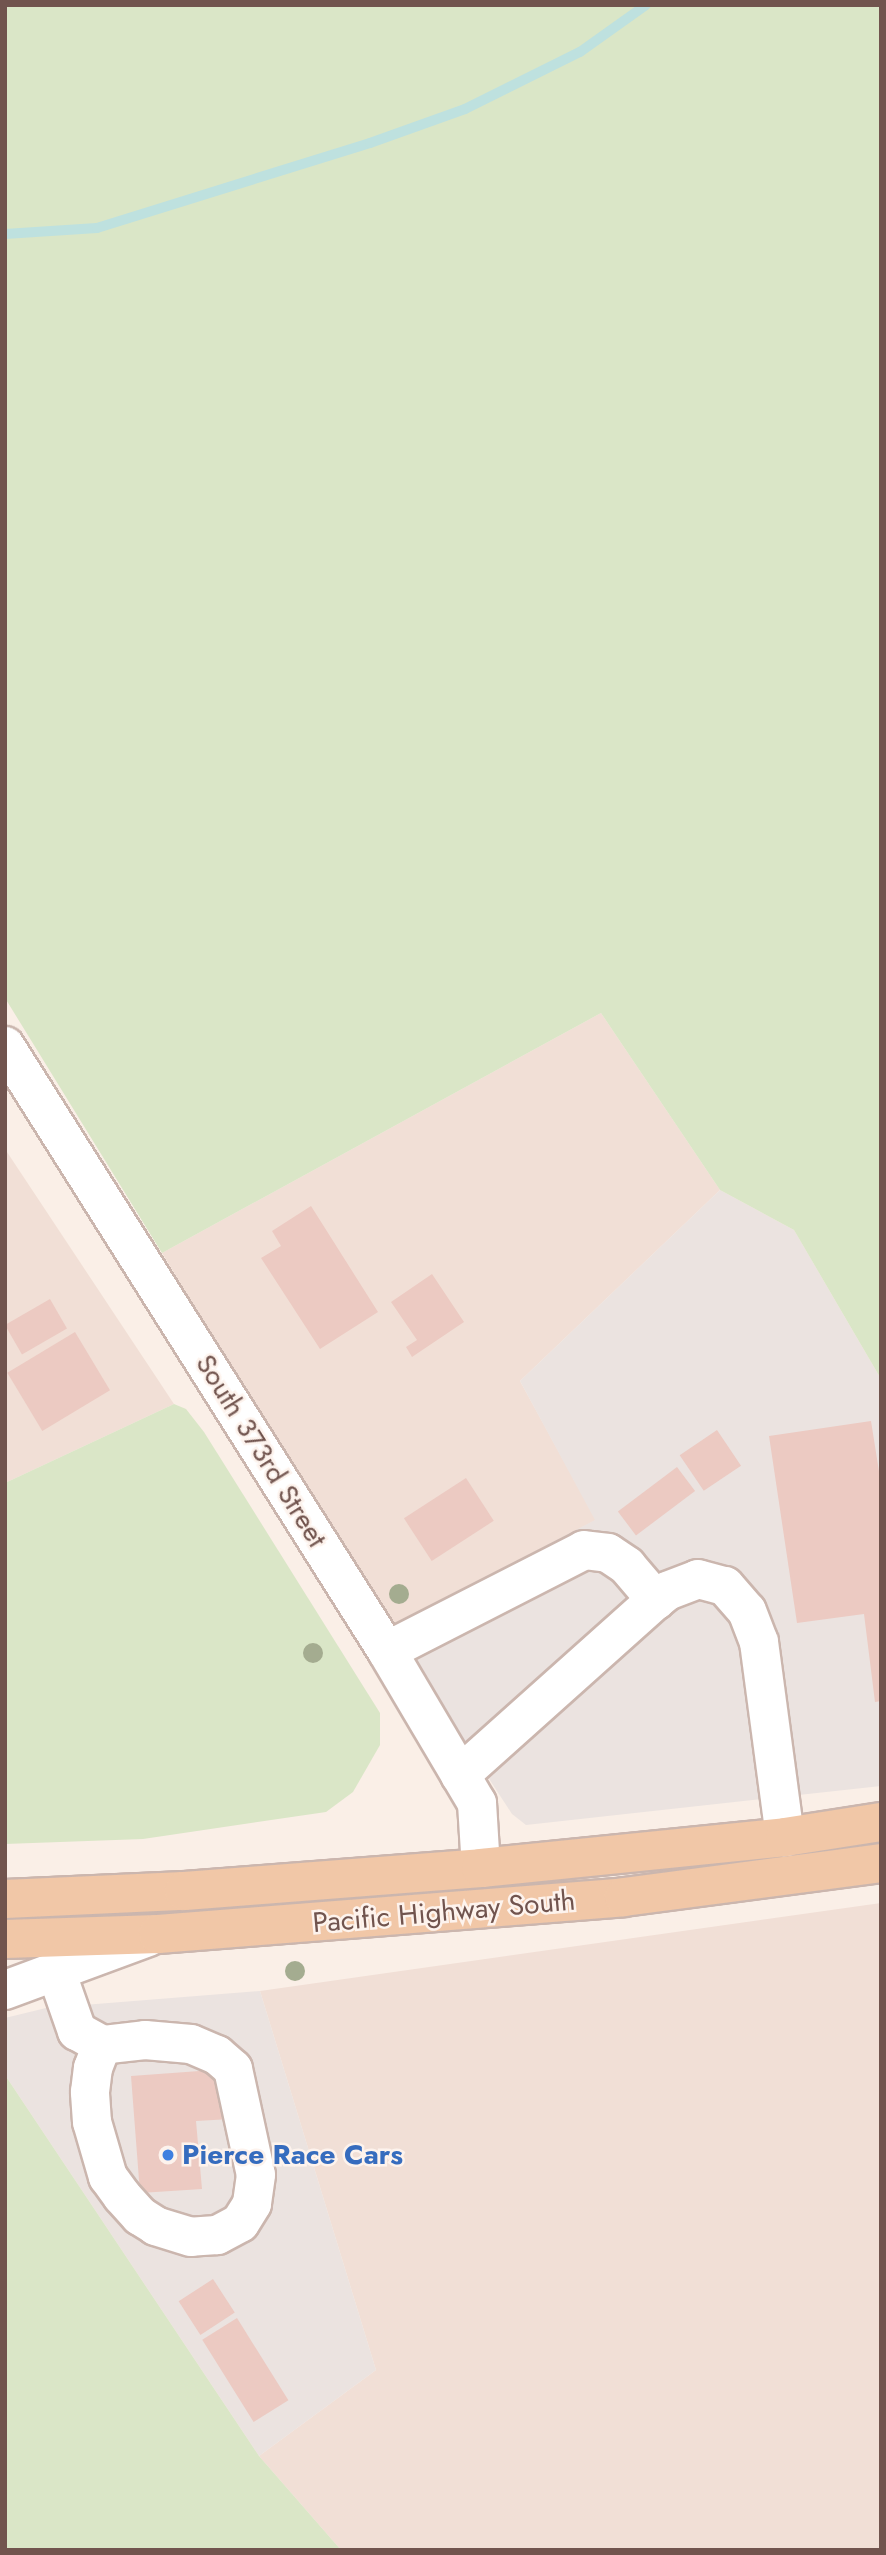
<!DOCTYPE html>
<style>
body{margin:0}
#map{position:relative;width:886px;height:2555px;overflow:hidden;background:#faefe7;font-family:Jost,sans-serif}
div>[style]{position:absolute}
.residential>*{inset:0;background:#f1dfd6}
.industrial>*{inset:0;background:#ebe3e0}
.green>*{inset:0;background:#dae6c7}
.stream>*{height:10px;margin:-5px;padding:0 5px;transform-origin:5px;border-radius:5px;background:#bee1df}
.building>*{inset:0;background:#eccac2;transform-origin:0 0}
.roads{filter:drop-shadow(2px 0 #cbb6ae) drop-shadow(-2px 0 #cbb6ae) drop-shadow(0 2px #cbb6ae) drop-shadow(0 -2px #cbb6ae)}
.minor>*{height:38px;margin:-19px;padding:0 19px;transform-origin:19px;border-radius:19px;background:#fff}
.major>*{height:38px;margin:-19px;padding:0 19px;transform-origin:19px;border-radius:19px;background:#f1c7a7}
.trees>*{width:20px;height:20px;margin:-10px;border-radius:50%;background:#a4ac90}
.dots>*{width:19px;height:19px;translate:-50% -50%;box-sizing:border-box;border:4px solid #fdf3ed;border-radius:50%}
span{translate:-50% -50%;white-space:nowrap;text-align:center;line-height:1.15;-webkit-text-stroke:5px #fdf3ed;paint-order:stroke}
.street-label{font-size:28px;color:#71544e}
.shop-label{font-size:28px;color:#366cbe;font-weight:700}
.left{translate:0 -50%;text-align:left}
.frame{position:absolute;inset:0;border:7px solid #71544e;pointer-events:none}
</style>
<div id="map">
<div class="residential">
<i style="clip-path:polygon(601px 1013px,720px 1190px,520px 1381px,596px 1520px,390px 1627px,162px 1253px)"></i>
<i style="clip-path:polygon(5px 1149px,174px 1404px,5px 1483px)"></i>
<i style="clip-path:polygon(881px 1903px,881px 2550px,341px 2550px,259px 2456px,376px 2370px,260px 1991px)"></i>
</div>
<div class="industrial">
<i style="clip-path:polygon(720px 1190px,794px 1230px,881px 1379px,881px 1786px,526px 1825px,512px 1814px,390px 1627px,595px 1520px,520px 1381px)"></i>
<i style="clip-path:polygon(260px 1991px,376px 2370px,259px 2456px,5px 2075px,5px 2018px,46px 2008px)"></i>
</div>
<div class="green">
<i style="clip-path:polygon(5px 5px,881px 5px,881px 1379px,794px 1230px,720px 1190px,601px 1013px,162px 1253px,5px 998px)"></i>
<i style="clip-path:polygon(174px 1404px,186px 1409px,204px 1432px,380px 1713px,380px 1745px,353px 1792px,326px 1812px,143px 1839px,5px 1844px,5px 1483px)"></i>
<i style="clip-path:polygon(5px 2075px,259px 2456px,341px 2550px,5px 2550px)"></i>
</div>
<div class="stream">
<i style="left:5px;top:234px;width:92px;rotate:-3.7deg"></i>
<i style="left:97px;top:228px;width:286px;rotate:-17.3deg"></i>
<i style="left:370px;top:143px;width:101px;rotate:-19.7deg"></i>
<i style="left:465px;top:109px;width:128px;rotate:-26.4deg"></i>
<i style="left:580px;top:52px;width:81px;rotate:-35.5deg"></i>
</div>
<div class="building">
<i style="clip-path:polygon(311px 1206px,378px 1312px,320px 1349px,261px 1258px,281px 1246px,272px 1231px)"></i>
<i style="clip-path:polygon(432px 1274px,464px 1322px,412px 1357px,406px 1347px,417px 1340px,391px 1302px)"></i>
<i style="left:50px;top:1299px;width:34px;height:52px;rotate:60deg"></i>
<i style="left:75px;top:1332px;width:68px;height:79px;rotate:59deg"></i>
<i style="clip-path:polygon(871px 1421px,881px 1484px,881px 1701px,875px 1702px,864px 1614px,797px 1623px,769px 1436px)"></i>
<i style="left:717px;top:1430px;width:43px;height:45px;rotate:56deg"></i>
<i style="left:677px;top:1467px;width:30px;height:74px;rotate:53deg"></i>
<i style="left:466px;top:1478px;width:51px;height:74px;rotate:57deg"></i>
<i style="clip-path:polygon(227px 2069px,231px 2119px,196px 2121px,202px 2189px,140px 2193px,131px 2076px)"></i>
<i style="left:213px;top:2279px;width:40px;height:41px;rotate:57deg"></i>
<i style="left:237px;top:2318px;width:97px;height:41px;rotate:58deg"></i>
</div>
<div class="roads">
<div class="minor">
<i style="left:5px;top:1046px;width:716px;rotate:57.73deg"></i>
<i style="left:387px;top:1651px;width:177px;rotate:59.4deg"></i>
<i style="left:477px;top:1803px;width:65px;rotate:86.5deg"></i>
<i style="left:387px;top:1651px;width:221px;rotate:-27.1deg"></i>
<i style="left:584px;top:1550px;width:24px;rotate:7deg"></i>
<i style="left:608px;top:1553px;width:23px;rotate:34deg"></i>
<i style="left:627px;top:1566px;width:45px;rotate:49.5deg"></i>
<i style="left:460px;top:1775px;width:263px;rotate:-41.8deg"></i>
<i style="left:656px;top:1600px;width:14px;rotate:-39deg"></i>
<i style="left:667px;top:1591px;width:33px;rotate:-21deg"></i>
<i style="left:698px;top:1579px;width:28px;rotate:15deg"></i>
<i style="left:725px;top:1586px;width:33px;rotate:49deg"></i>
<i style="left:747px;top:1611px;width:33px;rotate:69deg"></i>
<i style="left:759px;top:1642px;width:197px;rotate:82.4deg"></i>
<i style="left:56px;top:1971px;width:64px;rotate:70.7deg"></i>
<i style="left:77px;top:2031px;width:29px;rotate:29deg"></i>
<i style="left:102px;top:2045px;width:43px;rotate:-6.6deg"></i>
<i style="left:145px;top:2040px;width:46px;rotate:5deg"></i>
<i style="left:191px;top:2044px;width:28px;rotate:23deg"></i>
<i style="left:217px;top:2055px;width:21px;rotate:41deg"></i>
<i style="left:233px;top:2069px;width:108px;rotate:77.8deg"></i>
<i style="left:256px;top:2175px;width:29px;rotate:98deg"></i>
<i style="left:252px;top:2204px;width:22px;rotate:122deg"></i>
<i style="left:240px;top:2223px;width:26px;rotate:152deg"></i>
<i style="left:217px;top:2235px;width:26px;rotate:176deg"></i>
<i style="left:191px;top:2237px;width:37px;rotate:-163deg"></i>
<i style="left:156px;top:2226px;width:19px;rotate:-148deg"></i>
<i style="left:140px;top:2216px;width:27px;rotate:-132deg"></i>
<i style="left:122px;top:2196px;width:24px;rotate:-126deg"></i>
<i style="left:108px;top:2177px;width:57px;rotate:-106.2deg"></i>
<i style="left:92px;top:2122px;width:30px;rotate:-94deg"></i>
<i style="left:90px;top:2092px;width:24px;rotate:-83deg"></i>
<i style="left:93px;top:2068px;width:25px;rotate:-69deg"></i>
<i style="left:5px;top:1990px;width:153px;rotate:-20.3deg"></i>
</div>
<div class="major">
<i style="left:5px;top:1899px;width:179px;rotate:-2.6deg"></i>
<i style="left:184px;top:1891px;width:298px;rotate:-4.4deg"></i>
<i style="left:481px;top:1868px;width:306px;rotate:-5.8deg"></i>
<i style="left:785px;top:1837px;width:97px;rotate:-8.9deg"></i>
<i style="left:5px;top:1939px;width:153px;rotate:-1.9deg"></i>
<i style="left:158px;top:1934px;width:467px;rotate:-4.5deg"></i>
<i style="left:624px;top:1897px;width:259px;rotate:-7.5deg"></i>
</div>
</div>
<div class="trees">
<i style="left:399px;top:1594px"></i>
<i style="left:313px;top:1653px"></i>
<i style="left:295px;top:1971px"></i>
</div>
<div class="dots">
<i style="left:168px;top:2155px;background:#3f7fe0"></i>
</div>
<div class="street-label">
<span style="left:261px;top:1451px;rotate:58deg">South 373rd Street</span>
<span style="left:444px;top:1912px;rotate:-5deg">Pacific Highway South</span>
</div>
<div class="shop-label">
<span class="left" style="left:182px;top:2155px">Pierce Race Cars</span>
</div>
<div class="frame"></div>
</div>
